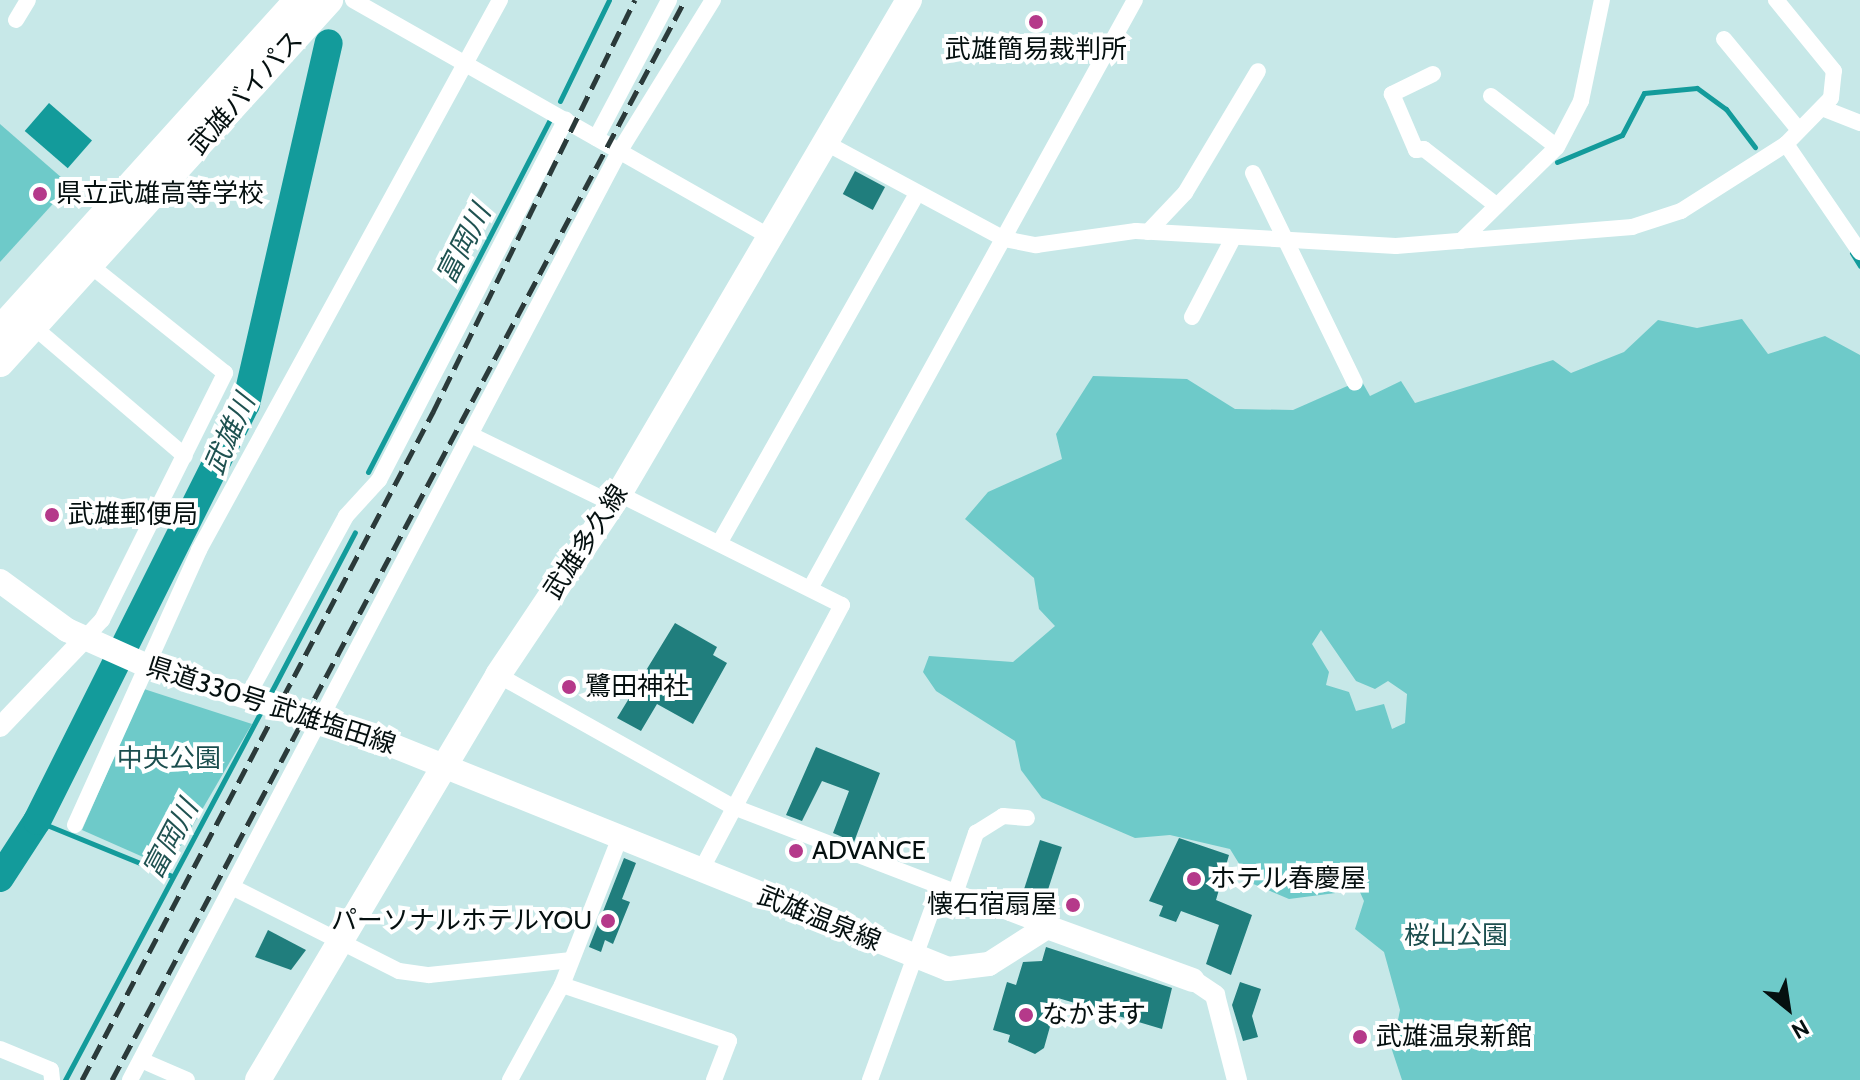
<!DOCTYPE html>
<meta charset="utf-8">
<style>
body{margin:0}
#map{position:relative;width:1860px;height:1080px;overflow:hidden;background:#c7e8e8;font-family:Cabin,"Noto Sans JP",sans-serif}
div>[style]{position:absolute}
.green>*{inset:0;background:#6ecac9}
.water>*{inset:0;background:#139b9b;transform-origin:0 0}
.stream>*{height:5px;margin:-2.5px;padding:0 2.5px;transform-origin:2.5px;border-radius:2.5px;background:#139b9b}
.river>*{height:28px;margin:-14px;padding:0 14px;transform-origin:14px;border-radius:14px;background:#139b9b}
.building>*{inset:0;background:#207e7d;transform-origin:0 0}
.minor>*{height:16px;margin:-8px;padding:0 8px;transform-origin:8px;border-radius:8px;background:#fff}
.tertiary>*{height:20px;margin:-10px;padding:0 10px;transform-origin:10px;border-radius:10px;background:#fff}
.secondary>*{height:24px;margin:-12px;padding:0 12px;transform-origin:12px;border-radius:12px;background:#fff}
.primary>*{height:26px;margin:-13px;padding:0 13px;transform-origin:13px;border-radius:13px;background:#fff}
.trunk>*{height:28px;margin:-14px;padding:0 14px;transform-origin:14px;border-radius:14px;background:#fff}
.rail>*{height:5px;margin-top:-2.5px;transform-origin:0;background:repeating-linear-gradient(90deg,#2b3a3a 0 16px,transparent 0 24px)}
.dots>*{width:22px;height:22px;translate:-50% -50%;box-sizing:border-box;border:4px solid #fff;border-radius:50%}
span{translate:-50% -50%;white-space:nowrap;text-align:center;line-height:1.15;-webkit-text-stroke:8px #fff;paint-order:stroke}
.poi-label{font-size:26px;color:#051010}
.left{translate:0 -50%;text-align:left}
.right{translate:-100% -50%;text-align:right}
.street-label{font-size:26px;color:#051010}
.park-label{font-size:26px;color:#1b4e4e}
.water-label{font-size:28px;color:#1f5251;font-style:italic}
.north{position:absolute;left:1748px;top:968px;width:80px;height:80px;-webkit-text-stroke:6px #fff;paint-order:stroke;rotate:150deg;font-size:22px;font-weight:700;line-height:32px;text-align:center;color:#051010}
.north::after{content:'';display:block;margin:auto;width:28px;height:36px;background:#051010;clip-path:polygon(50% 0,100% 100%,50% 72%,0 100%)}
</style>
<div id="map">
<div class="green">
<i style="clip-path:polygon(0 124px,70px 185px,0 262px)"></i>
<i style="clip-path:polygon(evenodd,1742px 319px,1768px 354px,1825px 336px,1860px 355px,1860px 1080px,1402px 1080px,1392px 1050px,1400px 1010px,1384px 952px,1355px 929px,1364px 901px,1359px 890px,1289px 899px,1251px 883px,1230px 849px,1170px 835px,1135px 838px,1042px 798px,1021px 770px,1015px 741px,936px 691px,923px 672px,929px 656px,1013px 662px,1055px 626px,1039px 609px,1034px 578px,965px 519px,988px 492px,1062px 459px,1056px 434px,1093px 376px,1187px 379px,1235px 409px,1293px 410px,1361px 380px,1370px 396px,1401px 381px,1415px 403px,1553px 360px,1571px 373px,1624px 352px,1658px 320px,1697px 328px,1742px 319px,1321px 630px,1356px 681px,1375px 689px,1388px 681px,1407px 694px,1405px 723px,1392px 729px,1384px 704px,1356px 711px,1349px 692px,1326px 685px,1329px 672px,1312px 644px,1321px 630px)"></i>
<i style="clip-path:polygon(144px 689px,252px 724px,168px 868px,82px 830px)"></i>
</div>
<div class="water">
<i style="left:49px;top:103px;width:57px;height:37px;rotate:41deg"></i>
</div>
<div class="stream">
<i style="left:560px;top:101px;width:112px;rotate:-64.1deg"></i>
<i style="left:1557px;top:162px;width:70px;rotate:-22.6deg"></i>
<i style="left:1622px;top:135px;width:47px;rotate:-62.4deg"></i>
<i style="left:1644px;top:93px;width:53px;rotate:-5.4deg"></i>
<i style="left:1697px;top:88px;width:36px;rotate:36deg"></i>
<i style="left:1726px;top:109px;width:48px;rotate:52.7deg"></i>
<i style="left:1852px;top:253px;width:15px;rotate:58deg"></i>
<i style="left:368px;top:472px;width:396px;rotate:-62.7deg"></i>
<i style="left:268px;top:698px;width:187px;rotate:-62.3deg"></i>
<i style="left:37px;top:821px;width:146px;rotate:22.2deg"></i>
<i style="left:65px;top:1080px;width:419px;rotate:-62deg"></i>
</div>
<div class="river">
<i style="left:0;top:878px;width:68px;rotate:-57deg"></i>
<i style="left:37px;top:821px;width:466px;rotate:-63.4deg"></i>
<i style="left:246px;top:404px;width:370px;rotate:-77.1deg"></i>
</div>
<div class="building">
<i style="left:855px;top:171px;width:34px;height:26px;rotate:28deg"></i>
<i style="clip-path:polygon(675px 623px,717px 647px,713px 655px,727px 663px,693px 724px,657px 704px,641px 731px,617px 718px)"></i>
<i style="clip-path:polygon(816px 747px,880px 773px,854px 842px,833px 833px,849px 791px,822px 781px,802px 821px,786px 815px)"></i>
<i style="clip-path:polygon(1179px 838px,1229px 855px,1216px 900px,1252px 915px,1231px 975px,1206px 964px,1219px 925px,1181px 911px,1176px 922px,1159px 916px,1163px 906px,1149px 901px)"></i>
<i style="left:1040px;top:840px;width:23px;height:67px;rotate:18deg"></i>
<i style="clip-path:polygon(624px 858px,636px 863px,622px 899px,630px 902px,613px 944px,605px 940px,601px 952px,589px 947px)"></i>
<i style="clip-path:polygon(268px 930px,306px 950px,291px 970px,255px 957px)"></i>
<i style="clip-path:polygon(1046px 947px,1172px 988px,1162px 1029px,1058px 998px,1044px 1048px,1035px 1054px,1008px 1042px,1010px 1035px,993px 1030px,1007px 982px,1016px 985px,1023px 962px,1042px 961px)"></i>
<i style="clip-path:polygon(1240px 982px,1261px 989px,1252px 1016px,1258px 1037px,1243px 1041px,1232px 1005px)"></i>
</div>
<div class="minor">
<i style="left:353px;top:0;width:481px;rotate:29.6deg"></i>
<i style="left:16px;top:20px;width:23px;rotate:-59deg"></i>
<i style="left:1724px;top:39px;width:118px;rotate:50.5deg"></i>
<i style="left:1433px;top:74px;width:46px;rotate:154deg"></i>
<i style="left:1392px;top:94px;width:61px;rotate:66.8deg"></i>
<i style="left:1416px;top:150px;width:8px;rotate:-7deg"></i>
<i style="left:1424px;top:149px;width:91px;rotate:37.9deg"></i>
<i style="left:1491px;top:96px;width:83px;rotate:37.7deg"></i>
<i style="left:1822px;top:108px;width:41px;rotate:21.5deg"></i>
<i style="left:596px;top:138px;width:156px;rotate:-62.1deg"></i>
<i style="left:826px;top:143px;width:202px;rotate:28.3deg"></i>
<i style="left:1004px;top:239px;width:33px;rotate:11deg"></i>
<i style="left:1036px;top:245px;width:101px;rotate:-8deg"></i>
<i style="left:1136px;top:231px;width:260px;rotate:3.3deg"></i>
<i style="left:1396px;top:246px;width:237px;rotate:-4.6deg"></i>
<i style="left:1632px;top:227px;width:52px;rotate:-18.1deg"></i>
<i style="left:1681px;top:211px;width:125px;rotate:-32.5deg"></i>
<i style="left:1786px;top:144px;width:64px;rotate:-45.6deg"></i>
<i style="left:1831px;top:98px;width:27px;rotate:-84deg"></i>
<i style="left:1834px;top:71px;width:92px;rotate:-129.2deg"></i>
<i style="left:1786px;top:144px;width:131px;rotate:55.6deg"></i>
<i style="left:1253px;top:173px;width:233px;rotate:64.1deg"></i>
<i style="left:1148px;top:232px;width:54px;rotate:-46.5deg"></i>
<i style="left:1185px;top:193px;width:142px;rotate:-59.1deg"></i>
<i style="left:1461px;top:241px;width:134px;rotate:-44.4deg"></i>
<i style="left:1557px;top:147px;width:52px;rotate:-62.4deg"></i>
<i style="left:1581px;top:101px;width:103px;rotate:-78.3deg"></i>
<i style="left:1192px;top:317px;width:87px;rotate:-62.5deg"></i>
<i style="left:35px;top:328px;width:197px;rotate:40.5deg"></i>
<i style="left:471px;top:435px;width:158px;rotate:25.9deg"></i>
<i style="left:619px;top:494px;width:249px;rotate:26.5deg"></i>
<i style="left:842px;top:605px;width:302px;rotate:118deg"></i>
<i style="left:721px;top:540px;width:398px;rotate:-60.5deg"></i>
<i style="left:812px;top:585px;width:668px;rotate:-61.1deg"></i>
<i style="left:85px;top:638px;width:25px;rotate:-47deg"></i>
<i style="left:102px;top:620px;width:276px;rotate:-63.5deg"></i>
<i style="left:225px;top:373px;width:171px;rotate:-141.4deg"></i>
<i style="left:498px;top:675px;width:267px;rotate:29.3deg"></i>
<i style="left:731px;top:806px;width:338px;rotate:21deg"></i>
<i style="left:247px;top:697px;width:206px;rotate:-61.3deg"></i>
<i style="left:346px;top:516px;width:49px;rotate:-47.5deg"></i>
<i style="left:379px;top:480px;width:406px;rotate:-62.6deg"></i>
<i style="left:75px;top:825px;width:302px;rotate:-65.7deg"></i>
<i style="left:199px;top:550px;width:627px;rotate:-61.31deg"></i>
<i style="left:232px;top:887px;width:187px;rotate:26.7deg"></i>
<i style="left:399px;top:971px;width:30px;rotate:8deg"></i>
<i style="left:429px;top:975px;width:143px;rotate:-6deg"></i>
<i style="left:955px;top:894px;width:65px;rotate:-71deg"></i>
<i style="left:976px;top:833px;width:32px;rotate:-32deg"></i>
<i style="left:1003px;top:816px;width:24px;rotate:5deg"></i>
<i style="left:562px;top:985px;width:176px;rotate:18.5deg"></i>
<i style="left:729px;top:1041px;width:42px;rotate:111deg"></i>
<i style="left:0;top:1049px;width:55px;rotate:22.4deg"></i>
<i style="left:51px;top:1070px;width:10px;rotate:84deg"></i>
<i style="left:141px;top:1060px;width:50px;rotate:23.5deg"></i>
<i style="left:130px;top:1080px;width:1049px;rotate:-62.21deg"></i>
<i style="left:619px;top:152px;width:179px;rotate:-58.3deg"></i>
<i style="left:510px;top:1080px;width:108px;rotate:-61.3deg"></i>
<i style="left:562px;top:985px;width:159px;rotate:-68.6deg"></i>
<i style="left:870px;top:1080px;width:204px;rotate:-70deg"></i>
</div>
<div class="tertiary">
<i style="left:0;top:727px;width:123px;rotate:-46.3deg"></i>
<i style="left:1193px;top:980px;width:27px;rotate:34deg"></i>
<i style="left:1215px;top:995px;width:88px;rotate:75.5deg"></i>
</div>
<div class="secondary">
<i style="left:0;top:581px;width:83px;rotate:36.2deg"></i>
<i style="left:67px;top:630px;width:83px;rotate:24.1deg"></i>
<i style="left:143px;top:664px;width:237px;rotate:17.7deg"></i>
<i style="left:369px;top:736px;width:624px;rotate:21.92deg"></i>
<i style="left:948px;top:969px;width:41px;rotate:-7deg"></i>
<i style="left:989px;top:964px;width:69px;rotate:-32.5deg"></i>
<i style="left:1047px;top:927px;width:155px;rotate:20deg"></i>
</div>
<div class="primary">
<i style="left:258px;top:1080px;width:471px;rotate:-59.3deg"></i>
<i style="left:498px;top:675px;width:218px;rotate:-56.2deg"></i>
<i style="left:619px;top:494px;width:573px;rotate:-59.59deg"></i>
</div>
<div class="trunk">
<i style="left:0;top:330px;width:445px;rotate:-47.9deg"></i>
<i style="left:0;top:363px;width:490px;rotate:-47.8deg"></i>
</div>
<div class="rail">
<i style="left:82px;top:1080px;width:755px;rotate:-62.28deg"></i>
<i style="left:433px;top:412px;width:459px;rotate:-63.9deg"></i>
<i style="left:112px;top:1080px;width:1223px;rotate:-62.05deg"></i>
</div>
<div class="dots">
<i style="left:1036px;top:22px;background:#b5398a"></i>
<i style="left:40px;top:194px;background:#b5398a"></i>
<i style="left:52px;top:515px;background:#b5398a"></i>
<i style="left:569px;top:687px;background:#b5398a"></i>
<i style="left:796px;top:851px;background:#b5398a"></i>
<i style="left:1194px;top:879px;background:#b5398a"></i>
<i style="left:1073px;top:905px;background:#b5398a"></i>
<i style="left:608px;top:921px;background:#b5398a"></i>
<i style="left:1026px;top:1015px;background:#b5398a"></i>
<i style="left:1360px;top:1037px;background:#b5398a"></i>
</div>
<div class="poi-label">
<span style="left:1036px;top:50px">武雄簡易裁判所</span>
<span class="left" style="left:56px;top:194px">県立武雄高等学校</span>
<span class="left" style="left:68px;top:515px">武雄郵便局</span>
<span class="left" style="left:585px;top:687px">鷺田神社</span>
<span class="left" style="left:812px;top:851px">ADVANCE</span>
<span class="left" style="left:1210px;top:879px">ホテル春慶屋</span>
<span class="right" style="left:1057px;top:905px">懐石宿扇屋</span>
<span class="right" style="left:592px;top:921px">パーソナルホテルYOU</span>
<span class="left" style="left:1042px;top:1015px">なかます</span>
<span class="left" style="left:1376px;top:1037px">武雄温泉新館</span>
</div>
<div class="street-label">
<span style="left:246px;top:93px;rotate:-48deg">武雄バイパス</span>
<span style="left:586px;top:542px;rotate:-57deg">武雄多久線</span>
<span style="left:271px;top:706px;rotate:18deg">県道330号 武雄塩田線</span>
<span style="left:819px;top:919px;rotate:22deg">武雄温泉線</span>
</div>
<div class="park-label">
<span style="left:169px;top:759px">中央公園</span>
<span style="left:1456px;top:936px">桜山公園</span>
</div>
<div class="water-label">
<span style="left:463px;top:244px;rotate:-63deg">富岡川</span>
<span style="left:229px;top:434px;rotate:-66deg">武雄川</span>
<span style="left:170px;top:839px;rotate:-62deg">富岡川</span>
</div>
<div class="north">N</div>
</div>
